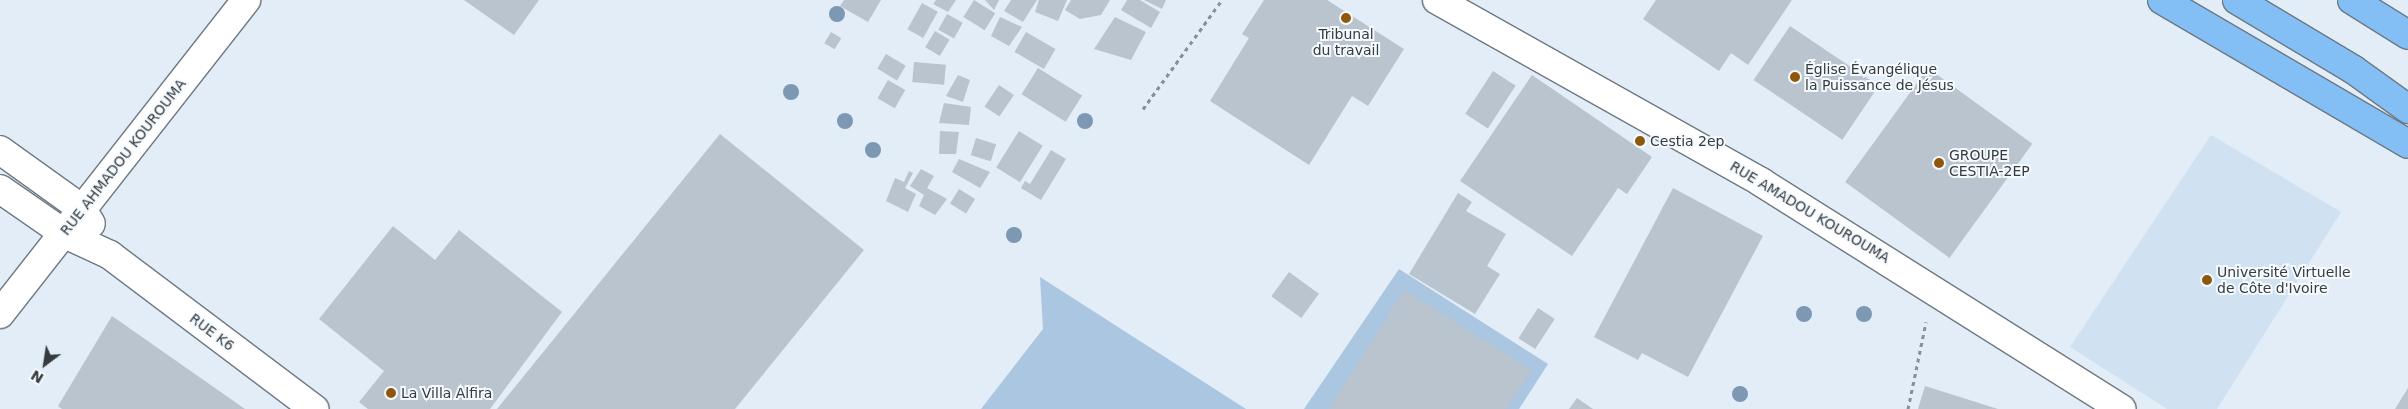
<!DOCTYPE html>
<meta charset="utf-8">
<style>
body{margin:0}
#map{position:relative;width:2408px;height:409px;overflow:hidden;background:#e2edf8;font-family:"DejaVu Sans",sans-serif}
div>[style]{position:absolute}
.built>*{inset:0;background:#d0e1f2}
.green>*{inset:0;background:#aac6e0}
.building>*{inset:0;background:#b9c4ce;transform-origin:0 0}
.path>*{height:3px;margin-top:-1.5px;transform-origin:0;background:repeating-linear-gradient(90deg,#889097 0 4px,transparent 0 8px)}
.roads{filter:drop-shadow(1px 0 #6e7881) drop-shadow(-1px 0 #6e7881) drop-shadow(0 1px #6e7881) drop-shadow(0 -1px #6e7881)}
.minor>*{height:28px;margin:-14px;padding:0 14px;transform-origin:14px;border-radius:14px;background:#fff}
.highway>*{height:28px;margin:-14px;padding:0 14px;transform-origin:14px;border-radius:14px;background:#83bff5}
.trees>*{width:16px;height:16px;margin:-8px;border-radius:50%;background:#7c98b2}
.dots>*{width:14px;height:14px;translate:-50% -50%;box-sizing:border-box;border:2px solid #f5fafe;border-radius:50%}
span{translate:-50% -50%;white-space:nowrap;text-align:center;line-height:1.15;-webkit-text-stroke:4px #f5fafe;paint-order:stroke}
.poi-label{font-size:14px;color:#363b3f}
.left{translate:0 -50%;text-align:left}
.street-label{font-size:14px;color:#363b3f}
.north{position:absolute;left:20px;top:339px;width:50px;height:50px;-webkit-text-stroke:4px #f5fafe;paint-order:stroke;rotate:211deg;font-size:14px;font-weight:700;line-height:20px;text-align:center;color:#363b3f}
.north::after{content:'';display:block;margin:auto;width:18px;height:22px;background:#363b3f;clip-path:polygon(50% 0,100% 100%,50% 72%,0 100%)}
</style>
<div id="map">
<div class="built">
<i style="clip-path:polygon(2211px 135px,2341px 212px,2217px 409px,2167px 409px,2070px 347px)"></i>
</div>
<div class="green">
<i style="clip-path:polygon(1399px 269px,1548px 364px,1519px 409px,1304px 409px)"></i>
<i style="clip-path:polygon(1040px 277px,1246px 409px,981px 409px,1043px 329px)"></i>
</div>
<div class="building">
<i style="clip-path:polygon(464px 0,539px 0,514px 35px)"></i>
<i style="clip-path:polygon(844px 0,881px 0,868px 22px,840px 6px)"></i>
<i style="clip-path:polygon(936px 0,956px 0,948px 12px,933px 4px)"></i>
<i style="left:974px;top:0;width:25px;height:20px;rotate:32deg"></i>
<i style="clip-path:polygon(985px 0,999px 0,994px 10px)"></i>
<i style="clip-path:polygon(1011px 0,1037px 0,1023px 22px,1004px 11px)"></i>
<i style="clip-path:polygon(1039px 0,1067px 0,1058px 21px,1035px 12px)"></i>
<i style="clip-path:polygon(1071px 0,1110px 0,1101px 15px,1080px 19px,1065px 10px)"></i>
<i style="clip-path:polygon(1127px 0,1140px 0,1160px 12px,1151px 28px,1121px 10px)"></i>
<i style="clip-path:polygon(1144px 0,1166px 0,1162px 9px)"></i>
<i style="clip-path:polygon(1264px 0,1327px 0,1404px 49px,1368px 106px,1352px 96px,1309px 165px,1210px 101px,1249px 38px,1242px 34px)"></i>
<i style="clip-path:polygon(1656px 0,1792px 0,1748px 65px,1731px 53px,1719px 71px,1643px 19px)"></i>
<i style="left:922px;top:3px;width:18px;height:30px;rotate:29deg"></i>
<i style="left:947px;top:14px;width:18px;height:18px;rotate:29deg"></i>
<i style="clip-path:polygon(1000px 17px,1022px 27px,1009px 46px,991px 36px)"></i>
<i style="clip-path:polygon(1115px 17px,1146px 32px,1131px 60px,1094px 49px)"></i>
<i style="left:1790px;top:26px;width:107px;height:65px;rotate:34deg"></i>
<i style="left:935px;top:31px;width:17px;height:19px;rotate:31deg"></i>
<i style="left:831px;top:32px;width:12px;height:13px;rotate:31deg"></i>
<i style="left:1026px;top:32px;width:34px;height:23px;rotate:30deg"></i>
<i style="left:886px;top:54px;width:23px;height:17px;rotate:31deg"></i>
<i style="left:914px;top:62px;width:32px;height:20px;rotate:5deg"></i>
<i style="left:1038px;top:68px;width:52px;height:31px;rotate:32deg"></i>
<i style="left:1928px;top:68px;width:129px;height:141px;rotate:36deg"></i>
<i style="left:1493px;top:71px;width:27px;height:51px;rotate:33deg"></i>
<i style="clip-path:polygon(958px 75px,970px 80px,963px 102px,946px 96px)"></i>
<i style="clip-path:polygon(1532px 75px,1652px 157px,1627px 194px,1618px 188px,1572px 256px,1460px 181px)"></i>
<i style="left:888px;top:80px;width:20px;height:21px;rotate:30deg"></i>
<i style="left:999px;top:85px;width:18px;height:26px;rotate:34deg"></i>
<i style="clip-path:polygon(944px 103px,971px 107px,969px 125px,939px 123px)"></i>
<i style="clip-path:polygon(940px 131px,959px 132px,956px 154px,939px 154px)"></i>
<i style="left:1019px;top:131px;width:28px;height:43px;rotate:32deg"></i>
<i style="clip-path:polygon(720px 134px,864px 250px,735px 409px,497px 409px)"></i>
<i style="left:976px;top:138px;width:21px;height:18px;rotate:17deg"></i>
<i style="clip-path:polygon(1051px 150px,1066px 159px,1041px 200px,1021px 188px,1025px 181px,1030px 184px)"></i>
<i style="clip-path:polygon(959px 159px,990px 172px,980px 188px,952px 172px)"></i>
<i style="clip-path:polygon(921px 169px,934px 176px,927px 188px,947px 199px,935px 215px,919px 206px,924px 195px,910px 186px)"></i>
<i style="clip-path:polygon(909px 171px,913px 173px,905px 188px,916px 194px,908px 212px,886px 201px,895px 178px,904px 182px)"></i>
<i style="clip-path:polygon(1673px 188px,1763px 236px,1688px 377px,1642px 353px,1638px 360px,1594px 337px)"></i>
<i style="left:959px;top:189px;width:19px;height:17px;rotate:32deg"></i>
<i style="clip-path:polygon(1458px 193px,1472px 202px,1466px 211px,1506px 234px,1487px 266px,1500px 274px,1475px 314px,1409px 274px)"></i>
<i style="clip-path:polygon(393px 226px,435px 260px,459px 230px,562px 312px,490px 409px,368px 409px,359px 402px,384px 371px,319px 319px)"></i>
<i style="left:1289px;top:272px;width:37px;height:30px;rotate:36deg"></i>
<i style="clip-path:polygon(1404px 290px,1531px 370px,1506px 409px,1329px 409px)"></i>
<i style="left:1538px;top:308px;width:20px;height:36px;rotate:33deg"></i>
<i style="clip-path:polygon(112px 316px,245px 409px,62px 409px,58px 406px)"></i>
<i style="clip-path:polygon(1925px 386px,1998px 409px,1918px 409px)"></i>
<i style="clip-path:polygon(2408px 388px,2408px 409px,2395px 409px)"></i>
<i style="clip-path:polygon(1577px 398px,1593px 409px,1569px 409px)"></i>
</div>
<div class="path">
<i style="left:1143px;top:109px;width:135px;rotate:-54.1deg"></i>
<i style="left:1908px;top:409px;width:89px;rotate:-78.3deg"></i>
</div>
<div class="roads">
<div class="minor">
<i style="left:1437px;top:0;width:372px;rotate:29.3deg"></i>
<i style="left:1761px;top:182px;width:426px;rotate:32.2deg"></i>
<i style="left:0;top:150px;width:101px;rotate:35.7deg"></i>
<i style="left:82px;top:209px;width:17px;rotate:59deg"></i>
<i style="left:0;top:189px;width:79px;rotate:34.7deg"></i>
<i style="left:65px;top:234px;width:50px;rotate:25deg"></i>
<i style="left:110px;top:255px;width:256px;rotate:37deg"></i>
<i style="left:0;top:314px;width:399px;rotate:-51.9deg"></i>
</div>
<div class="highway">
<i style="left:2162px;top:0;width:285px;rotate:30.3deg"></i>
<i style="left:2237px;top:0;width:136px;rotate:30.9deg"></i>
<i style="left:2354px;top:70px;width:67px;rotate:35.8deg"></i>
<i style="left:2352px;top:0;width:66px;rotate:32deg"></i>
</div>
</div>
<div class="trees">
<i style="left:837px;top:14px"></i>
<i style="left:791px;top:92px"></i>
<i style="left:845px;top:121px"></i>
<i style="left:1085px;top:121px"></i>
<i style="left:873px;top:150px"></i>
<i style="left:1014px;top:235px"></i>
<i style="left:1804px;top:314px"></i>
<i style="left:1864px;top:314px"></i>
<i style="left:1740px;top:394px"></i>
</div>
<div class="dots">
<i style="left:1346px;top:18px;background:#8e570b"></i>
<i style="left:1795px;top:77px;background:#8e570b"></i>
<i style="left:1640px;top:141px;background:#8e570b"></i>
<i style="left:1939px;top:163px;background:#8e570b"></i>
<i style="left:2207px;top:280px;background:#8e570b"></i>
<i style="left:391px;top:393px;background:#8e570b"></i>
</div>
<div class="poi-label">
<span style="left:1346px;top:42px">Tribunal<br>du travail</span>
<span class="left" style="left:1805px;top:77px">Église Évangélique<br>la Puissance de Jésus</span>
<span class="left" style="left:1650px;top:141px">Cestia 2ep</span>
<span class="left" style="left:1949px;top:163px">GROUPE<br>CESTIA-2EP</span>
<span class="left" style="left:2217px;top:280px">Université Virtuelle<br>de Côte d'Ivoire</span>
<span class="left" style="left:401px;top:393px">La Villa Alfira</span>
</div>
<div class="street-label">
<span style="left:123px;top:157px;rotate:-52deg">RUE AHMADOU KOUROUMA</span>
<span style="left:1810px;top:212px;rotate:31deg">RUE AMADOU KOUROUMA</span>
<span style="left:212px;top:332px;rotate:37deg">RUE K6</span>
</div>
<div class="north">N</div>
</div>
